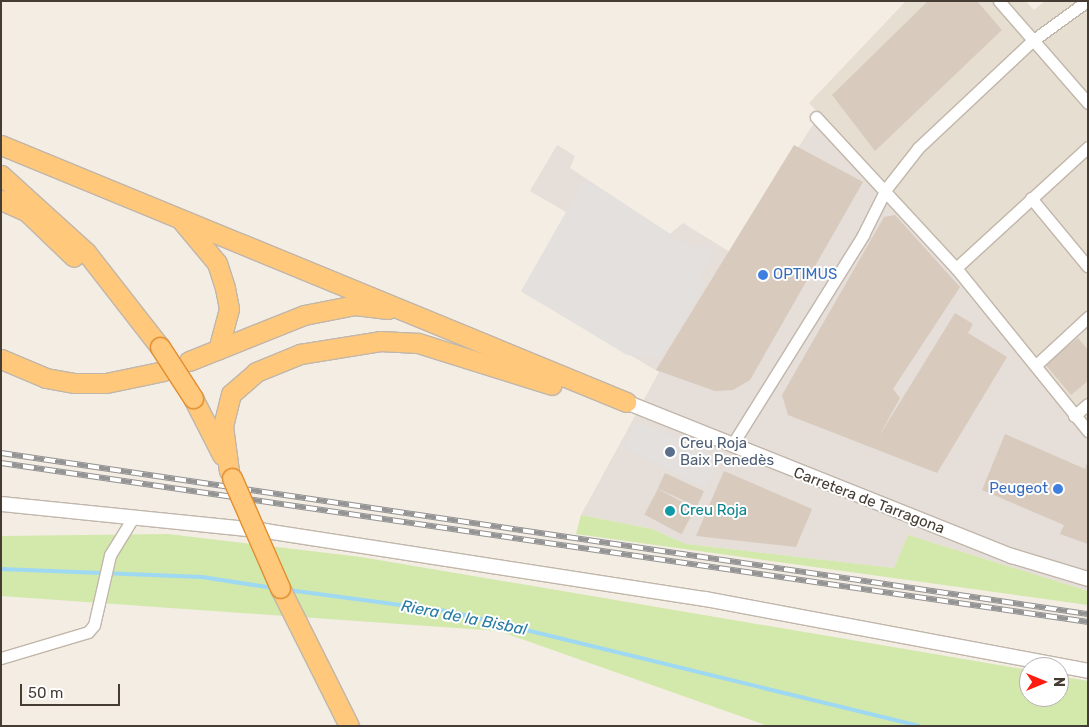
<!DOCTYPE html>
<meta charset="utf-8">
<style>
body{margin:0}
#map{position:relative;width:1089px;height:727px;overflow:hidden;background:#f3ede4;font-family:Rubik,sans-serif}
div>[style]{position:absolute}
.residential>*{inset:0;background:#e7ded2}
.industrial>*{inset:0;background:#e5ded9}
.green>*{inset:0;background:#d3e8ab}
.parking>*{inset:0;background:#e3e0dd}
.stream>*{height:4px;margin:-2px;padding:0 2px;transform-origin:2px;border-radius:2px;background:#9ed8f2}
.building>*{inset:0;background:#d8cabc;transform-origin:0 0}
.roads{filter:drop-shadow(1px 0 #c1b6aa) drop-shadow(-1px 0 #c1b6aa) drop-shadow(0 1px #c1b6aa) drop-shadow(0 -1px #c1b6aa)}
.minor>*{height:11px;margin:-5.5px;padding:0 5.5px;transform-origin:5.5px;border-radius:5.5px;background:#fff}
.tertiary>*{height:14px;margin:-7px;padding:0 7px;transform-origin:7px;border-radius:7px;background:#fff}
.trunk>*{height:19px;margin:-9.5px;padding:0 9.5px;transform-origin:9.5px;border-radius:9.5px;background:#ffc87a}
.rail>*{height:5.5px;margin-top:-2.75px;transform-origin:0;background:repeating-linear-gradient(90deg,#fff 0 11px,#949494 0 22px);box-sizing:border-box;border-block:1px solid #949494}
.bridges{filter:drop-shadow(1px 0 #e18e30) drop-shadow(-1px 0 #e18e30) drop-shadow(0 1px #e18e30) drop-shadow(0 -1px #e18e30)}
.trunk-bridge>*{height:19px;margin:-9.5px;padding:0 9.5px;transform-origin:9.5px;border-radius:9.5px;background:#ffc87a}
.dots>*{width:14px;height:14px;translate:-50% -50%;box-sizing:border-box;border:2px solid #fff;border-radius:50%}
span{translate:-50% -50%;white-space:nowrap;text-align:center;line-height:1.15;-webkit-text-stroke:4px #fff;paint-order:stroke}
.shop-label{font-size:15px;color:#366cbe}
.left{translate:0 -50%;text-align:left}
.right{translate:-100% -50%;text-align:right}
.service-label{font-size:15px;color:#4e5e75}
.street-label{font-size:15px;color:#453d34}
.culture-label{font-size:15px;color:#0d838f}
.water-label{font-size:16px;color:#287ba3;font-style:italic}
.frame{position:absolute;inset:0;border:2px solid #453d34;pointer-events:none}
.north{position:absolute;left:1019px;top:657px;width:50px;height:50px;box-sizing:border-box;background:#fff;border:1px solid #b5b1ae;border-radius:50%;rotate:90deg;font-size:14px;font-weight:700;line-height:20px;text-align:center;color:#453d34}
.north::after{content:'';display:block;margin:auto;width:18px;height:22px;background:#ff1b0f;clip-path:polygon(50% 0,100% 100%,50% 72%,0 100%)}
.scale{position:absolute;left:20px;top:684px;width:100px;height:22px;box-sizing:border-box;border:2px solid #453d34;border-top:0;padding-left:6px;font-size:15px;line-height:18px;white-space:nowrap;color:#453d34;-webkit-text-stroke:4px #fff;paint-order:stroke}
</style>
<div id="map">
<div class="residential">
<i style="clip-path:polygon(906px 1px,1026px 1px,1034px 10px,1045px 1px,1088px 1px,1088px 420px,919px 221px,809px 103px)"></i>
</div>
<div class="industrial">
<i style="clip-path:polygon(820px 114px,919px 221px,1088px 420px,1088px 591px,908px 535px,894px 568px,686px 544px,652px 529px,581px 515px,659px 372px,522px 292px,566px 212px,530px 191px,557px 145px,575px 156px,570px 168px,670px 234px,683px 223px,730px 252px)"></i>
</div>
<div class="green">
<i style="clip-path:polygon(581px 515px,652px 529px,686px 544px,894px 568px,908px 535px,1088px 591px,1088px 605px,576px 534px)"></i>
<i style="clip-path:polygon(168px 534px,361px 557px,1029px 670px,1029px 697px,1059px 697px,1059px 676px,1088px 681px,1088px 726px,768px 726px,499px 631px,1px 596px,1px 536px)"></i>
</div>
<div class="parking">
<i style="clip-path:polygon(585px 179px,689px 246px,716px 247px,699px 278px,706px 283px,661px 358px,627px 355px,521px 291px)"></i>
<i style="clip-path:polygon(635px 421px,722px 458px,705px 488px,624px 447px)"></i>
</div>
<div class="stream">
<i style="left:1px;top:569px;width:201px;rotate:2.3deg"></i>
<i style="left:202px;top:577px;width:72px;rotate:8.8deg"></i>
<i style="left:288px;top:590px;width:165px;rotate:7.6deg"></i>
<i style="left:452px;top:612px;width:480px;rotate:13.7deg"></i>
</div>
<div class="building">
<i style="clip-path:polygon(928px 1px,977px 1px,1002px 30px,875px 151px,832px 95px)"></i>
<i style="clip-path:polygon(794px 145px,863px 182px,750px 380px,733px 390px,715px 391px,656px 370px)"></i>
<i style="clip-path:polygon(895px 215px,960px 287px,893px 389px,900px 398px,878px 438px,955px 313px,973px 324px,968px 333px,1007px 357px,937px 473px,788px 415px,782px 395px,884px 217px)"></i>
<i style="clip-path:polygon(1078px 338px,1088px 350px,1088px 381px,1071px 395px,1045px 364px)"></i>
<i style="clip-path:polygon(1005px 434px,1085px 469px,1088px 461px,1088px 544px,1060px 534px,1064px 525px,982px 490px)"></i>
<i style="clip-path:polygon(724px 471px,812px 509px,796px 547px,696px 536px)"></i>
<i style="left:665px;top:473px;width:43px;height:17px;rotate:25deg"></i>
<i style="left:658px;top:489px;width:42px;height:29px;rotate:28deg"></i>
</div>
<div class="roads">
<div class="minor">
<i style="left:999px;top:1px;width:135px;rotate:48.9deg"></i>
<i style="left:816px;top:117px;width:206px;rotate:47.2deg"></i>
<i style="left:956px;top:268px;width:210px;rotate:51deg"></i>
<i style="left:1031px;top:198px;width:89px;rotate:50.4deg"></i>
<i style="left:956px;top:268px;width:179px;rotate:-42.5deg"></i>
<i style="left:1036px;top:365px;width:71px;rotate:-42.7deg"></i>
<i style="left:1074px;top:416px;width:18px;rotate:-41deg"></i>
<i style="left:732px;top:445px;width:248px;rotate:-58deg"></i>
<i style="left:863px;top:235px;width:51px;rotate:-63.4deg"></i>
<i style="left:886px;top:189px;width:52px;rotate:-52deg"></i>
<i style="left:918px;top:148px;width:156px;rotate:-43.2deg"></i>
<i style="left:1032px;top:41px;width:68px;rotate:-36deg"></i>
<i style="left:1px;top:658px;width:91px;rotate:-16.6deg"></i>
<i style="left:88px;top:632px;width:9px;rotate:-49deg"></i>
<i style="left:94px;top:625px;width:72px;rotate:-77.1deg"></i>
<i style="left:110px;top:555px;width:46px;rotate:-58.4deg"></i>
</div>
<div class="tertiary">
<i style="left:626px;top:402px;width:416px;rotate:21.8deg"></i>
<i style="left:1012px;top:556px;width:79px;rotate:16.8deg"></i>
<i style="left:1px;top:504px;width:265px;rotate:5.8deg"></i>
<i style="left:265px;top:531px;width:445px;rotate:8.8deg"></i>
<i style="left:705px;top:599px;width:390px;rotate:10.6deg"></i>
</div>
<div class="trunk">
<i style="left:1px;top:145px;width:676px;rotate:22.35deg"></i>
<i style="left:1px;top:175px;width:115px;rotate:42.2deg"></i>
<i style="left:86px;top:252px;width:120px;rotate:52.1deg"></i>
<i style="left:1px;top:200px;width:27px;rotate:24deg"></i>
<i style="left:26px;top:211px;width:66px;rotate:43.8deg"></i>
<i style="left:181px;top:220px;width:56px;rotate:50.1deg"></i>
<i style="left:217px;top:263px;width:26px;rotate:72deg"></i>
<i style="left:225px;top:288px;width:21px;rotate:79deg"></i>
<i style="left:229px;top:309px;width:42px;rotate:105deg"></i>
<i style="left:1px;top:359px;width:49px;rotate:22.9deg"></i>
<i style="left:46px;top:378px;width:29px;rotate:10deg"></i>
<i style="left:75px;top:383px;width:31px"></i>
<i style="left:106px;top:383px;width:59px;rotate:-11.7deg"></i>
<i style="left:189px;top:361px;width:124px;rotate:-21.8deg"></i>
<i style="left:304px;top:315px;width:52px;rotate:-11.1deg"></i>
<i style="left:355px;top:305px;width:33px;rotate:7deg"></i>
<i style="left:193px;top:398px;width:64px;rotate:63deg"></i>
<i style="left:229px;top:471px;width:45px;rotate:-97.6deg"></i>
<i style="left:223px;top:426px;width:33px;rotate:-76deg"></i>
<i style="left:231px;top:394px;width:33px;rotate:-41deg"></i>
<i style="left:256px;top:372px;width:48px;rotate:-22.2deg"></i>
<i style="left:300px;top:354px;width:81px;rotate:-9.2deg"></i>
<i style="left:380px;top:341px;width:38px;rotate:3deg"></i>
<i style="left:418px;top:343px;width:140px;rotate:17.4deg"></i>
<i style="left:280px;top:588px;width:154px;rotate:63.4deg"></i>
</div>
</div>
<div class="rail">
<i style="left:1px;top:453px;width:1099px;rotate:8.43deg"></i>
<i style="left:1px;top:463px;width:1099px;rotate:8.32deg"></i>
</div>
<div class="bridges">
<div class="trunk-bridge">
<i style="left:160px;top:347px;width:61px;rotate:57.1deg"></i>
<i style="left:232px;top:478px;width:120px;rotate:66.4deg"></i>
</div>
</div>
<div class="dots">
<i style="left:763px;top:275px;background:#3f7fe0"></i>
<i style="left:670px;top:452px;background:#5c6f8a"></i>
<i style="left:1058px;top:489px;background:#3f7fe0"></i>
<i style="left:670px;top:511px;background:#0f9aa8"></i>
</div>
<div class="shop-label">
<span class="left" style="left:773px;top:275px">OPTIMUS</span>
<span class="right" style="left:1048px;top:489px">Peugeot</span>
</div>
<div class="service-label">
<span class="left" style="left:680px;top:452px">Creu Roja<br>Baix Penedès</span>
</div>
<div class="street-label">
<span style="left:869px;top:501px;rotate:21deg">Carretera de Tarragona</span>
</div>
<div class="culture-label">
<span class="left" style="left:680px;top:511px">Creu Roja</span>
</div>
<div class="water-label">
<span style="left:464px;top:618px;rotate:11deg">Riera de la Bisbal</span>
</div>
<div class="frame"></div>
<div class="north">N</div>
<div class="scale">50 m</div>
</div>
